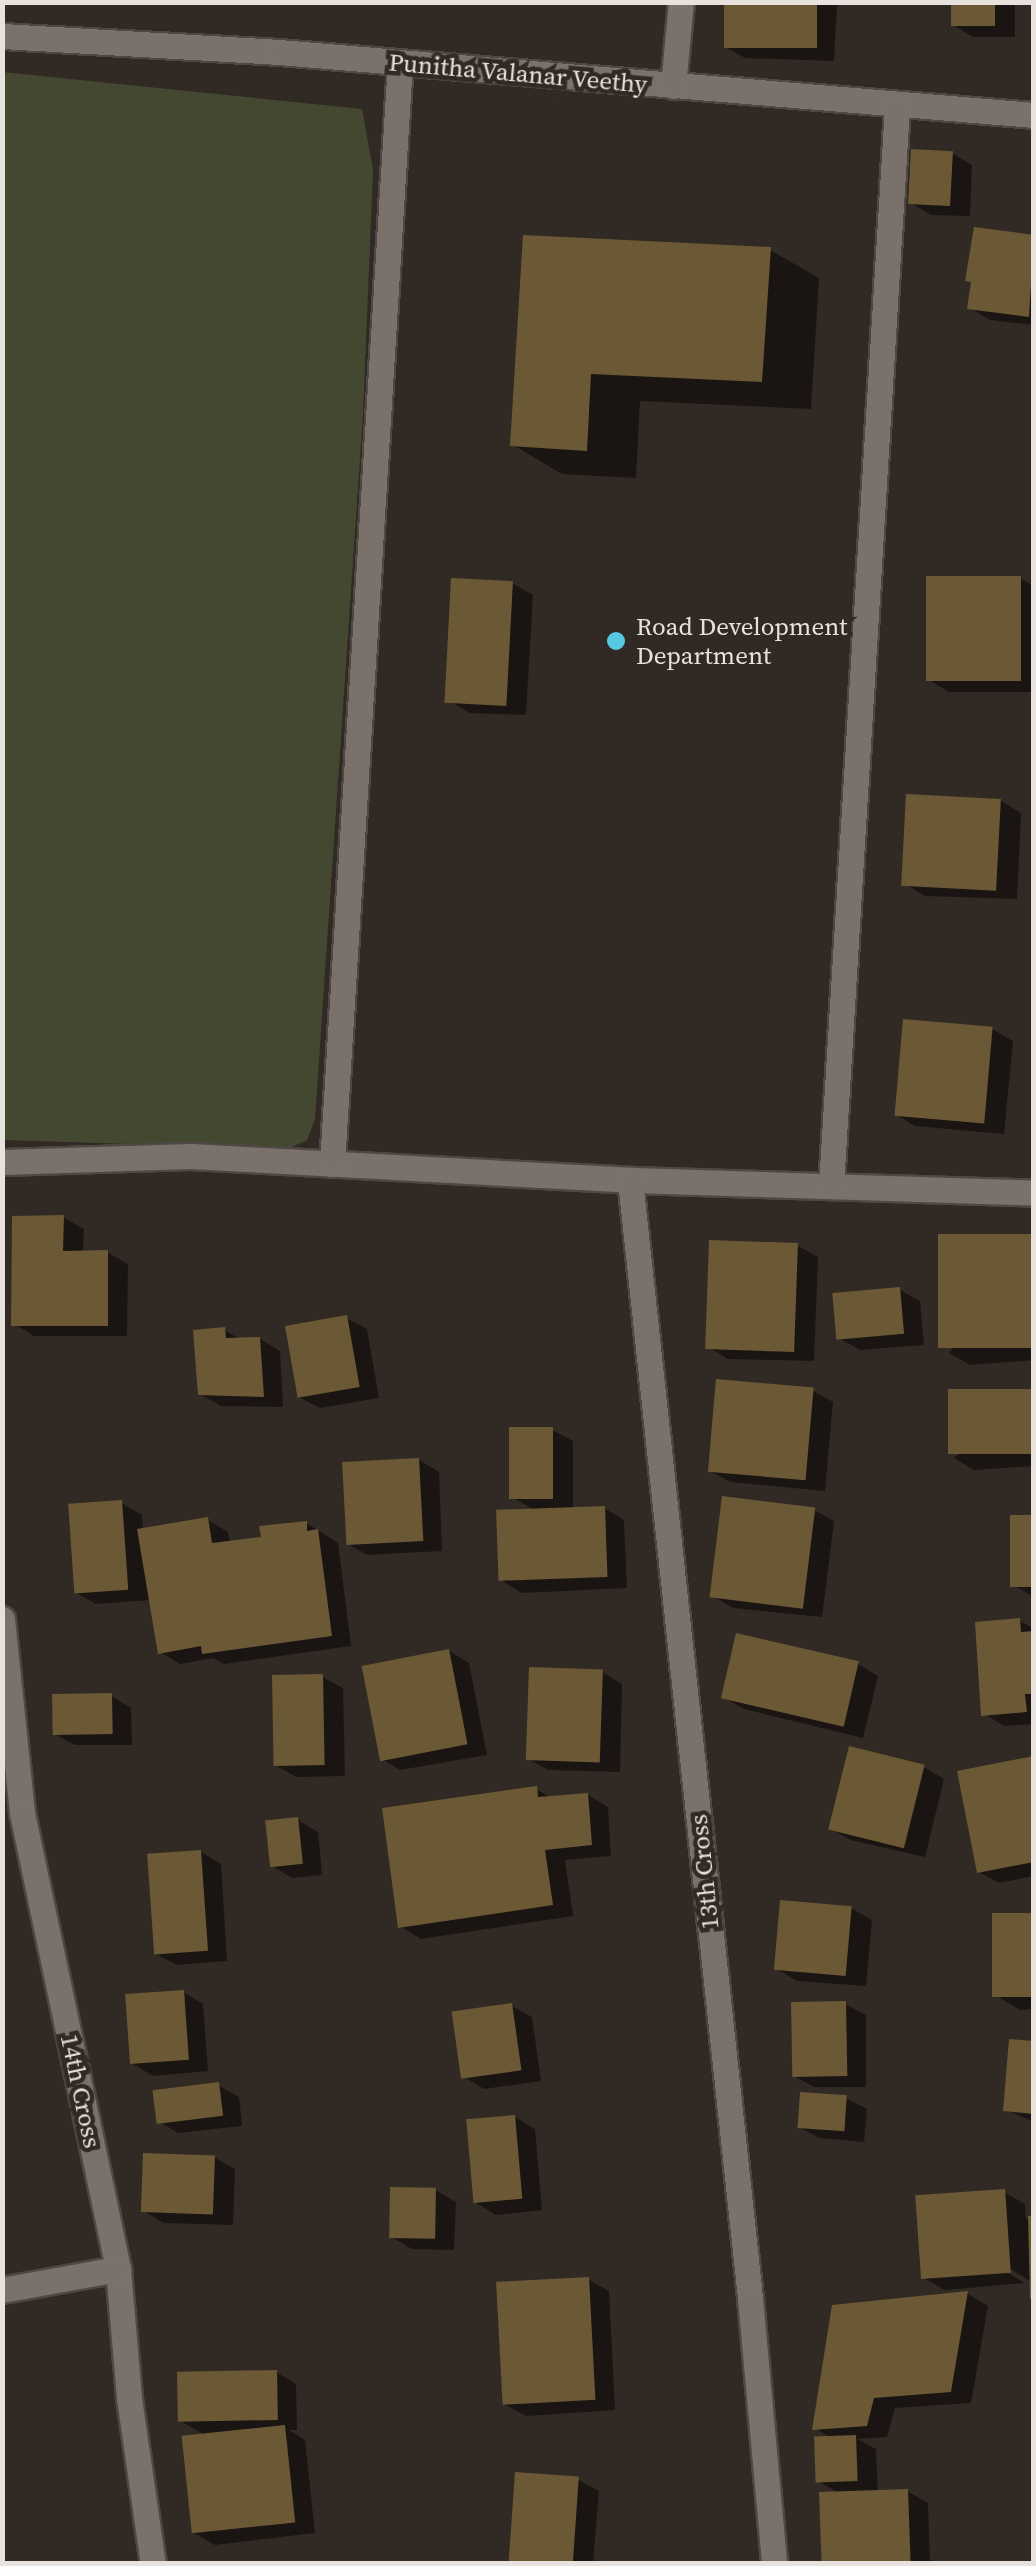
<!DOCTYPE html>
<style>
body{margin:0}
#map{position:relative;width:1036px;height:2566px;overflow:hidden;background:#312924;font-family:"Source Serif 4",serif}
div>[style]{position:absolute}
.green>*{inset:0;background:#444831}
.shadow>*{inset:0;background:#0007}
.building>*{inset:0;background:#6b5935;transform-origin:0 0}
.roads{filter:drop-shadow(2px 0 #4f4744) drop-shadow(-2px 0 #4f4744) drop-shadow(0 2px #4f4744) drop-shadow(0 -2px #4f4744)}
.minor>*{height:25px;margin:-12.5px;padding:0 12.5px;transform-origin:12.5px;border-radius:12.5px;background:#7b716b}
.dots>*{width:28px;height:28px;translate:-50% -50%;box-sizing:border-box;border:5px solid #312924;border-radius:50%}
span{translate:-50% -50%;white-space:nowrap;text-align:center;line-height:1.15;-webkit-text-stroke:9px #312924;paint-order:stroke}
.street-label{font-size:25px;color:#e8e2df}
.poi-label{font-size:25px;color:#e8e2df}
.left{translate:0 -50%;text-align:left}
.frame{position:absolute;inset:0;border:5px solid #e8e2df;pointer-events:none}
</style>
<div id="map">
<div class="green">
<i style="clip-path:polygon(2px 72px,362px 109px,373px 170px,363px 414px,315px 1119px,307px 1140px,288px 1149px,3px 1140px)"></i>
</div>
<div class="shadow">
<i style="clip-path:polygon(727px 2px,833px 2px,837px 5px,834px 61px,745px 58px,725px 47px)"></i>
<i style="clip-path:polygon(954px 2px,1015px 2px,1015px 37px,973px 37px,953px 25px)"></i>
<i style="clip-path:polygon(952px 153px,972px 165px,970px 216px,931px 215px,911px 203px)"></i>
<i style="clip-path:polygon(526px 237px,770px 250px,819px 278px,811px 409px,640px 401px,636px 478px,562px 474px,513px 445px)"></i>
<i style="clip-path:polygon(1034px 238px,1034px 325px,990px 320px,970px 308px,974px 284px,968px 280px)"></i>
<i style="clip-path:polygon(1020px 578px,1034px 586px,1034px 692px,949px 692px,929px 680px)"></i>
<i style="clip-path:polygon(512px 583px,533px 595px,526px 715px,470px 713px,449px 701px)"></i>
<i style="clip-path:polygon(1001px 801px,1021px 813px,1017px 899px,925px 896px,905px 884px)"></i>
<i style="clip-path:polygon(992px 1029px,1013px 1041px,1004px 1134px,915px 1126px,895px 1114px)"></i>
<i style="clip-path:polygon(63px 1217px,84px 1229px,83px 1253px,107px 1252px,128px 1264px,127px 1336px,34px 1336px,14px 1324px)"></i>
<i style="clip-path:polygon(1034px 1237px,1034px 1360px,970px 1365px,949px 1353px)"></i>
<i style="clip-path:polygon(798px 1246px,818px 1257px,814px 1361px,728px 1359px,708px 1347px)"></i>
<i style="clip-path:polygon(900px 1290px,920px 1301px,924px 1345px,860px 1350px,839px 1338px)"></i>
<i style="clip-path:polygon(346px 1318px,367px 1329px,379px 1398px,320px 1408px,299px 1397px)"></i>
<i style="clip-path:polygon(224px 1330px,242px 1340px,260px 1339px,280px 1351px,283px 1407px,221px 1406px,200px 1394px)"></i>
<i style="clip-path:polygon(813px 1391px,833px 1402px,825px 1491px,730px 1482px,710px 1471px)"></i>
<i style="clip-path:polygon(1034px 1391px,1034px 1466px,974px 1470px,954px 1458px)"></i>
<i style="clip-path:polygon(552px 1430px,573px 1441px,573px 1510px,604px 1508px,624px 1520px,627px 1588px,522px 1593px,502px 1581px,538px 1512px,512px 1497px)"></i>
<i style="clip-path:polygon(419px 1460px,439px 1472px,442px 1551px,367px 1555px,346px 1543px)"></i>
<i style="clip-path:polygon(121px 1503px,142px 1515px,143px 1531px,208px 1520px,228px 1532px,230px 1543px,264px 1539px,306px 1523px,326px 1535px,338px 1543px,351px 1646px,224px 1664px,213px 1658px,180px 1664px,160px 1652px,152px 1600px,96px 1604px,75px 1592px)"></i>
<i style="clip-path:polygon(814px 1510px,834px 1521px,822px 1617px,733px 1608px,713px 1596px)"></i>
<i style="clip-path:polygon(1034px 1517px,1034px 1597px,1013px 1585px)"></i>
<i style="clip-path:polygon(1020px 1621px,1034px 1629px,1034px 1724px,1004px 1726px,984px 1714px)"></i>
<i style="clip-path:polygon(449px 1651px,469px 1663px,487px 1755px,400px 1770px,380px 1758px)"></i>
<i style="clip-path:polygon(858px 1664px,878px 1676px,863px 1738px,744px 1709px,723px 1697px)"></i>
<i style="clip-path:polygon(602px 1672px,622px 1684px,620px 1772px,548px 1770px,528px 1759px)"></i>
<i style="clip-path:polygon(322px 1677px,343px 1688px,345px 1776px,297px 1777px,276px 1766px)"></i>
<i style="clip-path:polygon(111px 1696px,131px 1708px,132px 1745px,75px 1745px,54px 1734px)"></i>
<i style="clip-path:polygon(1034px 1758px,1034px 1876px,999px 1883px,979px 1872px)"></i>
<i style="clip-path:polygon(924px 1767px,944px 1779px,925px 1857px,850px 1840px,830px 1828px)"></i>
<i style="clip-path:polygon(536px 1789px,552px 1798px,588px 1795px,608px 1807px,611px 1856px,565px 1860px,573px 1916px,421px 1939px,401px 1927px)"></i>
<i style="clip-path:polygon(298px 1820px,318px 1832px,322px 1875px,292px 1878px,272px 1866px)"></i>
<i style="clip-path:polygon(201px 1852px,221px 1864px,227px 1961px,177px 1965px,156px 1954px)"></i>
<i style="clip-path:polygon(851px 1908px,872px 1920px,866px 1986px,797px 1981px,777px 1969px)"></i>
<i style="clip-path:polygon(1034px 1916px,1034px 2009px,1020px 2010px,1000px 1998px)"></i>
<i style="clip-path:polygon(183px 1992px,203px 2004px,208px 2071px,153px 2076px,133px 2064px)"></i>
<i style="clip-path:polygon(845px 2004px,866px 2015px,866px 2087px,814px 2087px,794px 2076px)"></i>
<i style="clip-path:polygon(512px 2006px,532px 2017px,541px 2081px,484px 2089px,464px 2077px)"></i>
<i style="clip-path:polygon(1034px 2043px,1034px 2122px,1006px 2110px)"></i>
<i style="clip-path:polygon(218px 2085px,239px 2097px,242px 2126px,178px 2133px,158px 2121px)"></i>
<i style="clip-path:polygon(846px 2098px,867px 2109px,864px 2142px,819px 2138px,799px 2127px)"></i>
<i style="clip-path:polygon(515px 2117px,535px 2129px,542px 2210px,496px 2215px,476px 2203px)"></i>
<i style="clip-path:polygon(214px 2157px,235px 2169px,233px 2225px,164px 2223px,143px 2211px)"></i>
<i style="clip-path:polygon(435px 2190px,456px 2202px,454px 2250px,412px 2249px,391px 2237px)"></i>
<i style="clip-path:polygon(1004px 2192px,1025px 2204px,1026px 2219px,1034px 2219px,1034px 2306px,1032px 2282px,1002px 2264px,999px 2268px,1025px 2283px,945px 2290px,924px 2278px)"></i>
<i style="clip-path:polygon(589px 2280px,609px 2291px,615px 2410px,526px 2416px,506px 2405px)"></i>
<i style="clip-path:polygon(968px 2294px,988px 2306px,971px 2403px,895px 2408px,887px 2437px,857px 2439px,876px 2449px,878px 2493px,907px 2491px,928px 2503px,930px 2564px,825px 2564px,842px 2495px,818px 2481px,832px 2439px,815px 2428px,834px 2307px)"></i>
<i style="clip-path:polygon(276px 2372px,296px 2384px,297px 2430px,289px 2430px,305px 2440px,315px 2533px,215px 2545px,194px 2533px,207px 2436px,182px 2422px)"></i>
<i style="clip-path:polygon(578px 2480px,599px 2491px,593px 2564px,511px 2564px)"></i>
</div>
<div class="building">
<i style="left:724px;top:2px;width:93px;height:46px"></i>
<i style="left:951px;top:2px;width:44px;height:24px"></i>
<i style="left:911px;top:149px;width:42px;height:55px;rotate:3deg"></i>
<i style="clip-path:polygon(974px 227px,1034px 235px,1029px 317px,967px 309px,971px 282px,965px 281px)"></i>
<i style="clip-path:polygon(523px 235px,771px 247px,762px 382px,591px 374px,587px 451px,510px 446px)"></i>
<i style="left:1021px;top:576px;width:105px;height:95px;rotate:90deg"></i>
<i style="left:451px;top:578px;width:62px;height:125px;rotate:3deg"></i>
<i style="left:906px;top:794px;width:95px;height:92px;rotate:3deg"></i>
<i style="left:903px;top:1019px;width:90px;height:97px;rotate:5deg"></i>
<i style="clip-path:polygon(64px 1215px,63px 1251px,108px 1250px,108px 1326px,11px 1326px,12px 1216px)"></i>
<i style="left:1034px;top:1234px;width:114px;height:96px;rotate:90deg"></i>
<i style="left:709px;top:1240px;width:89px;height:109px;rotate:2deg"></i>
<i style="left:900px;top:1287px;width:47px;height:68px;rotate:85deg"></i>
<i style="left:347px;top:1315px;width:73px;height:63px;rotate:80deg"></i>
<i style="clip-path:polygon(225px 1327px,226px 1338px,260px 1337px,264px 1397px,198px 1395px,193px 1330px)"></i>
<i style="left:716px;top:1379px;width:98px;height:93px;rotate:5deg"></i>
<i style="left:1034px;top:1389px;width:65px;height:86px;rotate:90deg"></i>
<i style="left:509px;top:1427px;width:44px;height:72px"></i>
<i style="left:419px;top:1458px;width:83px;height:77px;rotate:87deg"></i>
<i style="left:722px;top:1496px;width:94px;height:102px;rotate:7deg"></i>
<i style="left:122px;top:1500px;width:90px;height:54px;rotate:86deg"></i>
<i style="left:605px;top:1506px;width:71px;height:109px;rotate:88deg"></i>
<i style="left:1010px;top:1515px;width:24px;height:72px"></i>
<i style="clip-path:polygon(208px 1517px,212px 1543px,261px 1537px,259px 1526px,307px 1521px,307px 1531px,318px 1529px,332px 1636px,202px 1654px,201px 1646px,158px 1654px,137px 1529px)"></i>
<i style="clip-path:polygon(1020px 1618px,1021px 1632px,1034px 1631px,1034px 1694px,1025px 1694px,1027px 1712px,981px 1716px,975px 1622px)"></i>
<i style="left:736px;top:1633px;width:126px;height:67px;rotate:13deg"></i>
<i style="left:449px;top:1649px;width:97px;height:89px;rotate:79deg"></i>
<i style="left:529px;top:1667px;width:74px;height:93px;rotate:2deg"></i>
<i style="left:323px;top:1674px;width:91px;height:51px;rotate:89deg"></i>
<i style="left:112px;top:1693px;width:41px;height:60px;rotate:89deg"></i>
<i style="left:849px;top:1746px;width:78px;height:86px;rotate:14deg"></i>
<i style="clip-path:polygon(1034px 1756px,1034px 1862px,977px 1873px,957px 1771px)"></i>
<i style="clip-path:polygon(537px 1786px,538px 1797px,588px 1793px,592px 1845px,545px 1850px,553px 1905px,398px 1928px,382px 1808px)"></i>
<i style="left:298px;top:1817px;width:47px;height:33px;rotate:84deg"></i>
<i style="left:201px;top:1850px;width:101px;height:54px;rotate:86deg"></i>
<i style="left:780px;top:1900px;width:72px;height:70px;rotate:5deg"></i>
<i style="left:1034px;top:1913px;width:84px;height:42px;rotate:90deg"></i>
<i style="left:184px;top:1990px;width:70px;height:59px;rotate:86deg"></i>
<i style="left:846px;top:2001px;width:75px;height:55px;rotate:89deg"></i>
<i style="left:512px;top:2003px;width:68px;height:61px;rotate:82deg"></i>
<i style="clip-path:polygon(1009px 2039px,1034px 2041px,1034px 2114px,1003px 2111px)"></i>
<i style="left:219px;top:2082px;width:34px;height:67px;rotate:83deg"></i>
<i style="left:800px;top:2092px;width:47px;height:36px;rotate:4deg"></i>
<i style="left:515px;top:2115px;width:84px;height:49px;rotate:85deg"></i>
<i style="left:143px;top:2153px;width:72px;height:59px;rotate:2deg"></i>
<i style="left:390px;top:2187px;width:46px;height:51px;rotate:1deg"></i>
<i style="left:1005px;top:2189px;width:84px;height:90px;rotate:86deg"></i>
<i style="clip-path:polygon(1028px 2216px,1034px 2216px,1034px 2299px,1030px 2299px)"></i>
<i style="left:589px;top:2277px;width:123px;height:93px;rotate:87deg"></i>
<i style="clip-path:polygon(968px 2291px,951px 2392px,874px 2398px,867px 2426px,812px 2430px,832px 2305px)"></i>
<i style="left:277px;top:2370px;width:50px;height:100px;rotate:89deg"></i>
<i style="left:285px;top:2425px;width:98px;height:104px;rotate:84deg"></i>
<i style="left:856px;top:2435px;width:46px;height:42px;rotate:88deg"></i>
<i style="left:515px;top:2472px;width:64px;height:92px;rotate:4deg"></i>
<i style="left:908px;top:2489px;width:75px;height:89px;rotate:88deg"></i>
</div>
<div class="roads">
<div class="minor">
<i style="left:2px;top:36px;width:277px;rotate:3.3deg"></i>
<i style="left:279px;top:52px;width:758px;rotate:4.77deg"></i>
<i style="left:673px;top:86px;width:84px;rotate:-84.6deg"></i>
<i style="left:2px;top:1162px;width:189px;rotate:-1.8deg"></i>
<i style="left:191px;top:1156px;width:440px;rotate:3.1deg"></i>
<i style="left:630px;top:1180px;width:404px;rotate:1.8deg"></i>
<i style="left:332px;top:1164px;width:1103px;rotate:-86.47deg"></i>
<i style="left:630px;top:1180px;width:1124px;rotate:83.87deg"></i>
<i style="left:750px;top:2298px;width:267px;rotate:84.8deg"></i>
<i style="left:831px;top:1186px;width:1082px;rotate:-86.5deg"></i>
<i style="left:2px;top:1619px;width:195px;rotate:84.1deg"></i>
<i style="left:22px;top:1813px;width:466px;rotate:78.1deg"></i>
<i style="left:118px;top:2269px;width:129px;rotate:85.1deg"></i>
<i style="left:129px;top:2398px;width:168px;rotate:81.8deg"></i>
<i style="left:2px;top:2290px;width:118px;rotate:-10.3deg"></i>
</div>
</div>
<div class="dots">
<i style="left:616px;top:641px;background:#57c9e2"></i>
</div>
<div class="street-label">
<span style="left:518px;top:73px;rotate:5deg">Punitha Valanar Veethy</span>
<span style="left:704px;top:1872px;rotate:-96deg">13th Cross</span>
<span style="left:81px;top:2091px;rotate:78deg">14th Cross</span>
</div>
<div class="poi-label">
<span class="left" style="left:636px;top:641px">Road Development<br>Department</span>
</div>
<div class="frame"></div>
</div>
